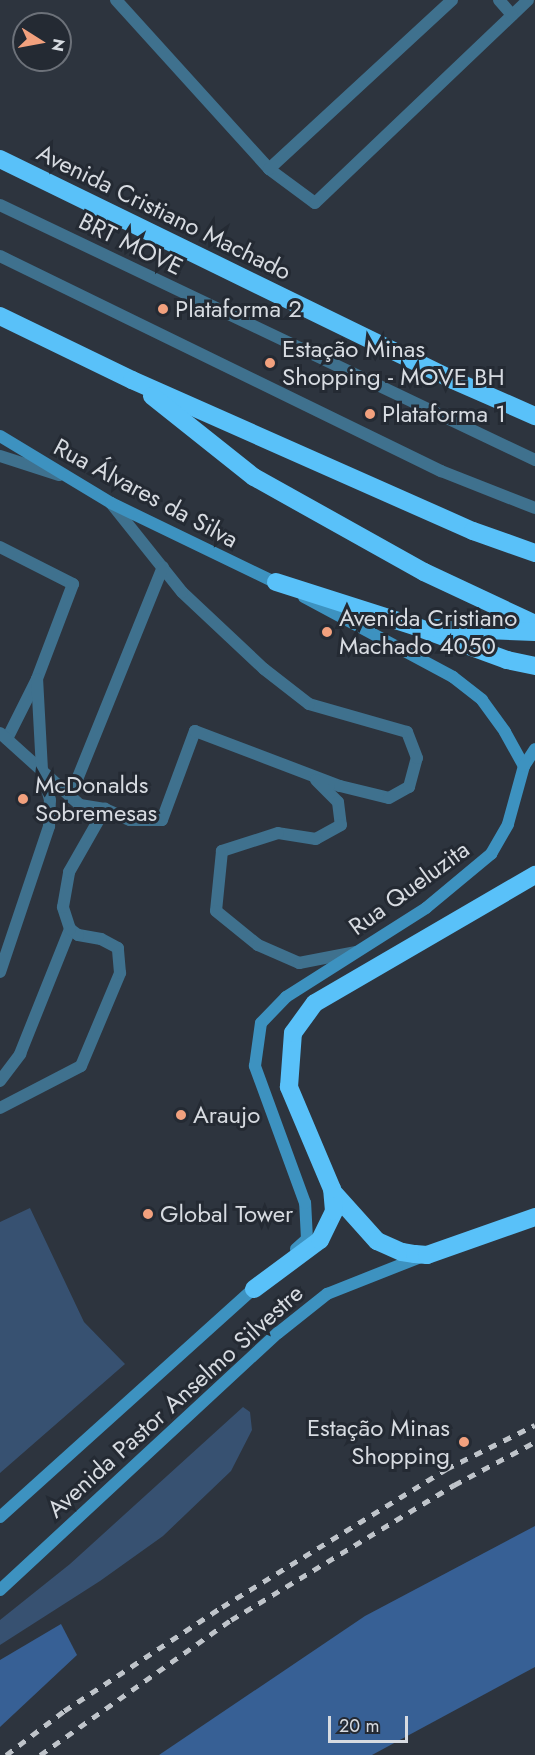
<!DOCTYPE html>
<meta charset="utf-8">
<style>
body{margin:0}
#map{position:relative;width:535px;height:1755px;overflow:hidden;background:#2d343e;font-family:Jost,sans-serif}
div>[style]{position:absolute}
.green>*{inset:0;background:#375171}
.forest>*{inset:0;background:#376095}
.lane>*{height:12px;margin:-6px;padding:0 6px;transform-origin:6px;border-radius:6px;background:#3f718e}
.street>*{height:12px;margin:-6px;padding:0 6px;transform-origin:6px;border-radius:6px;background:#3f718e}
.secondary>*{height:12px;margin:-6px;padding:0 6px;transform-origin:6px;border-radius:6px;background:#3d92c0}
.highway>*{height:18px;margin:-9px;padding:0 9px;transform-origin:9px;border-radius:9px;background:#59c1f9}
.rail>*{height:4.5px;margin-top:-2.25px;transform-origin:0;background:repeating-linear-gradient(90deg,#bfc4ca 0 8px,transparent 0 16px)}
.dots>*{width:16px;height:16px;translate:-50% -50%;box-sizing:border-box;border:3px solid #242a33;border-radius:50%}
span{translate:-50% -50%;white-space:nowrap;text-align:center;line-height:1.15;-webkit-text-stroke:6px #242a33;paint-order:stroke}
.street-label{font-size:24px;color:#d7dbe1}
.poi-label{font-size:24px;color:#d7dbe1}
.left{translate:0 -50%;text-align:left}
.right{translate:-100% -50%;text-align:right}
.north{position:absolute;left:12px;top:12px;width:60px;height:60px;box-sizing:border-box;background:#242a33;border:2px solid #6c7179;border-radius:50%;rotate:101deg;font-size:16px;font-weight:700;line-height:24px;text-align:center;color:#d7dbe1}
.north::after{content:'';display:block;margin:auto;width:21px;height:27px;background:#f2a17e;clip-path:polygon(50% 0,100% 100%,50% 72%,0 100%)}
.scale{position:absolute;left:328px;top:1716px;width:80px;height:27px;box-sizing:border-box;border:3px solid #d7dbe1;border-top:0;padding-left:8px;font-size:18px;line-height:21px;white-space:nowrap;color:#d7dbe1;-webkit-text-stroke:4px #242a33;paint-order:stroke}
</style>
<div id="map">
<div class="green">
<i style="clip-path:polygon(30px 1208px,84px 1322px,125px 1364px,0 1473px,0 1222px)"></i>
<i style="clip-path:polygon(243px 1407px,250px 1412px,252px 1430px,231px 1471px,163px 1536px,100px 1581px,0 1645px,0 1620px,70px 1564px)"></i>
</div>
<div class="forest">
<i style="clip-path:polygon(535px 1526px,535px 1667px,372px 1755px,159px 1755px,365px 1616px)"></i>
<i style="clip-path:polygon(61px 1624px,77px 1655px,0 1727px,0 1660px)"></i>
</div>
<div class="lane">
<i style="left:0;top:205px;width:593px;rotate:25.48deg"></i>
<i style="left:0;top:256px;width:491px;rotate:26deg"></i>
<i style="left:441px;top:471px;width:101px;rotate:21.5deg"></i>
<i style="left:0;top:456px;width:62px;rotate:17.9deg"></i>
<i style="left:0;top:547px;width:82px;rotate:26.9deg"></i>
<i style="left:73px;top:584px;width:102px;rotate:110.8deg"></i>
<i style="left:37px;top:679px;width:67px;rotate:116.6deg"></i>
<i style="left:0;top:733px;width:108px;rotate:42deg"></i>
<i style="left:80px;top:805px;width:25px;rotate:9deg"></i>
<i style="left:105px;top:809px;width:27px;rotate:24deg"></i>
<i style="left:130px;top:820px;width:32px"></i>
<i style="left:162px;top:820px;width:95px;rotate:-69.7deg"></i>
<i style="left:195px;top:731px;width:155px;rotate:20.8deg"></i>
<i style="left:340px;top:786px;width:50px;rotate:13.8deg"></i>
<i style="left:389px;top:798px;width:23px;rotate:-29deg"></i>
<i style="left:409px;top:787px;width:30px;rotate:-75deg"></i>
<i style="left:417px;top:758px;width:28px;rotate:-111deg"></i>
<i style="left:407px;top:732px;width:102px;rotate:-164.1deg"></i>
<i style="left:309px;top:704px;width:57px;rotate:-142.1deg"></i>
<i style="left:264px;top:669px;width:112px;rotate:-136.8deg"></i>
<i style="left:182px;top:592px;width:114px;rotate:-128.6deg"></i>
<i style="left:316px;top:780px;width:31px;rotate:45deg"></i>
<i style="left:338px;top:802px;width:23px;rotate:83deg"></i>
<i style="left:341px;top:825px;width:29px;rotate:151deg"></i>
<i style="left:316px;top:839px;width:38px;rotate:-171deg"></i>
<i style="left:278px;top:833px;width:59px;rotate:162.2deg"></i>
<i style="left:222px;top:851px;width:60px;rotate:95.7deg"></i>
<i style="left:216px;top:911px;width:54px;rotate:39deg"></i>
<i style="left:258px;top:945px;width:45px;rotate:23.7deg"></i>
<i style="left:299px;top:963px;width:57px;rotate:-11.1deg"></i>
<i style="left:70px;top:797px;width:248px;rotate:-68deg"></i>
<i style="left:0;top:972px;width:154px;rotate:-71.4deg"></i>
<i style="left:49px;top:826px;width:26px;rotate:-88deg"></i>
<i style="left:50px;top:800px;width:31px;rotate:-105deg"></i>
<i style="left:42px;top:770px;width:91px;rotate:-93.1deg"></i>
<i style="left:0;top:1081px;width:34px;rotate:-53deg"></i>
<i style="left:20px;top:1054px;width:135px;rotate:-68.2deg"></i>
<i style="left:0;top:1108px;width:91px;rotate:-27.4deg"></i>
<i style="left:81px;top:1066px;width:101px;rotate:-67.2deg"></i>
<i style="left:120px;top:973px;width:25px;rotate:-95deg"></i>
<i style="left:118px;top:948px;width:19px;rotate:-152deg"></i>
<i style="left:101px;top:939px;width:23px;rotate:-170deg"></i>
<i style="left:78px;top:935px;width:10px;rotate:-143deg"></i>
<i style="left:70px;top:929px;width:23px;rotate:-108deg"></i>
<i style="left:63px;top:907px;width:36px;rotate:-80deg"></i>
<i style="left:69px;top:872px;width:73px;rotate:-60.3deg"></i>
</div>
<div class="street">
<i style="left:116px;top:0;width:228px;rotate:47.8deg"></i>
<i style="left:269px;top:169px;width:57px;rotate:36.5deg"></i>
<i style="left:315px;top:203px;width:294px;rotate:-43.6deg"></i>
<i style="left:499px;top:0;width:20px;rotate:49deg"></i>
<i style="left:269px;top:169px;width:249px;rotate:-42.7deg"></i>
</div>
<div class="secondary">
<i style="left:0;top:436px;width:130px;rotate:31.1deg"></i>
<i style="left:111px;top:503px;width:189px;rotate:25.8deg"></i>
<i style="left:304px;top:597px;width:169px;rotate:28.2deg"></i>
<i style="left:453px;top:677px;width:37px;rotate:38deg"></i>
<i style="left:482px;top:700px;width:39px;rotate:54deg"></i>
<i style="left:505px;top:732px;width:39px;rotate:61deg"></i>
<i style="left:296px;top:1249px;width:15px;rotate:-42deg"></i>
<i style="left:307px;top:1239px;width:36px;rotate:-93deg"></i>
<i style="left:305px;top:1203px;width:146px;rotate:-110.1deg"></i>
<i style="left:255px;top:1066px;width:43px;rotate:-82.1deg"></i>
<i style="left:261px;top:1023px;width:36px;rotate:-46deg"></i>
<i style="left:286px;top:997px;width:166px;rotate:-32.4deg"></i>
<i style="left:426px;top:908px;width:85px;rotate:-39.7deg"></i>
<i style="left:491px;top:854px;width:34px;rotate:-60deg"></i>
<i style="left:508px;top:824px;width:60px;rotate:-74.6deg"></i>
<i style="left:524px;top:766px;width:20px;rotate:-57deg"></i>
<i style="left:0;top:1517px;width:347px;rotate:-42deg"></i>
<i style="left:0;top:1590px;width:379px;rotate:-42.8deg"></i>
<i style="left:278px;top:1333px;width:63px;rotate:-38.5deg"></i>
<i style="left:327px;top:1294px;width:103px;rotate:-21.6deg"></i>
</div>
<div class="highway">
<i style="left:0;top:159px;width:504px;rotate:26.01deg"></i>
<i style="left:453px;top:380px;width:90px;rotate:23.7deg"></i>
<i style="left:0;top:316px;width:147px;rotate:25.9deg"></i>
<i style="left:132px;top:380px;width:373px;rotate:23.9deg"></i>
<i style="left:473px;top:531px;width:66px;rotate:19.5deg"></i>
<i style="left:152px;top:396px;width:130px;rotate:38.5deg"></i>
<i style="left:254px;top:477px;width:195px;rotate:29.2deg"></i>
<i style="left:424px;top:572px;width:123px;rotate:25.1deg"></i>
<i style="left:276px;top:582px;width:148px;rotate:17.7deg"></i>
<i style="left:417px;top:627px;width:96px;rotate:20.1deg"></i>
<i style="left:507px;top:660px;width:29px;rotate:12deg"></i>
<i style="left:436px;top:628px;width:99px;rotate:2.3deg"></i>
<i style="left:333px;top:1192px;width:66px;rotate:48.1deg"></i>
<i style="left:377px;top:1241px;width:27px;rotate:24deg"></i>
<i style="left:402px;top:1252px;width:13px;rotate:9deg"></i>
<i style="left:415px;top:1254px;width:12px;rotate:5deg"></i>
<i style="left:427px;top:1255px;width:114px;rotate:-19.4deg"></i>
<i style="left:254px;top:1289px;width:82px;rotate:-36.6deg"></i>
<i style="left:320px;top:1240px;width:32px;rotate:-64deg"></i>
<i style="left:334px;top:1211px;width:22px;rotate:-95deg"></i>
<i style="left:332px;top:1189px;width:111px;rotate:-112.9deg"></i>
<i style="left:289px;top:1087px;width:54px;rotate:-85.8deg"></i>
<i style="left:293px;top:1033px;width:37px;rotate:-54deg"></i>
<i style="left:315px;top:1003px;width:255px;rotate:-30.2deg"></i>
</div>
<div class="rail">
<i style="left:6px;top:1755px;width:73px;rotate:-37.2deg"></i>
<i style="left:64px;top:1711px;width:189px;rotate:-33.4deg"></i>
<i style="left:222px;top:1607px;width:263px;rotate:-31.6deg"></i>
<i style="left:446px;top:1469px;width:99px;rotate:-26.3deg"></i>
<i style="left:40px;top:1755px;width:234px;rotate:-35.3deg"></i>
<i style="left:231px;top:1620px;width:261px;rotate:-31.2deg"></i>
<i style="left:454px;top:1485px;width:92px;rotate:-28deg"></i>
</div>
<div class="dots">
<i style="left:163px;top:309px;background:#f2a17e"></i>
<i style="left:270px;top:363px;background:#f2a17e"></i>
<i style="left:370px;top:414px;background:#f2a17e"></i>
<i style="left:327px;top:632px;background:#f2a17e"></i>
<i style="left:23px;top:799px;background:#f2a17e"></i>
<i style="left:181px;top:1115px;background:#f2a17e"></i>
<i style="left:148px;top:1214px;background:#f2a17e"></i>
<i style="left:464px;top:1442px;background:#f2a17e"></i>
</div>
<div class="street-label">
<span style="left:164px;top:212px;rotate:26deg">Avenida Cristiano Machado</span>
<span style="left:131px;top:244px;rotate:26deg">BRT MOVE</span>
<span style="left:146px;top:493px;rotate:28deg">Rua Álvares da Silva</span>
<span style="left:409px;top:888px;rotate:-36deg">Rua Queluzita</span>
<span style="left:175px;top:1401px;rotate:-42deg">Avenida Pastor Anselmo Silvestre</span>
</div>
<div class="poi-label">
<span class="left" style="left:175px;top:309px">Plataforma 2</span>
<span class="left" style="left:282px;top:363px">Estação Minas<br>Shopping - MOVE BH</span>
<span class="left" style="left:382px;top:414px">Plataforma 1</span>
<span class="left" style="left:339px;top:632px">Avenida Cristiano<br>Machado 4050</span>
<span class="left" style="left:35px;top:799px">McDonalds<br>Sobremesas</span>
<span class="left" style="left:193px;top:1115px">Araujo</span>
<span class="left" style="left:160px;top:1214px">Global Tower</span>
<span class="right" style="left:450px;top:1442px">Estação Minas<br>Shopping</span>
</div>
<div class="north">N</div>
<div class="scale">20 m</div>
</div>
